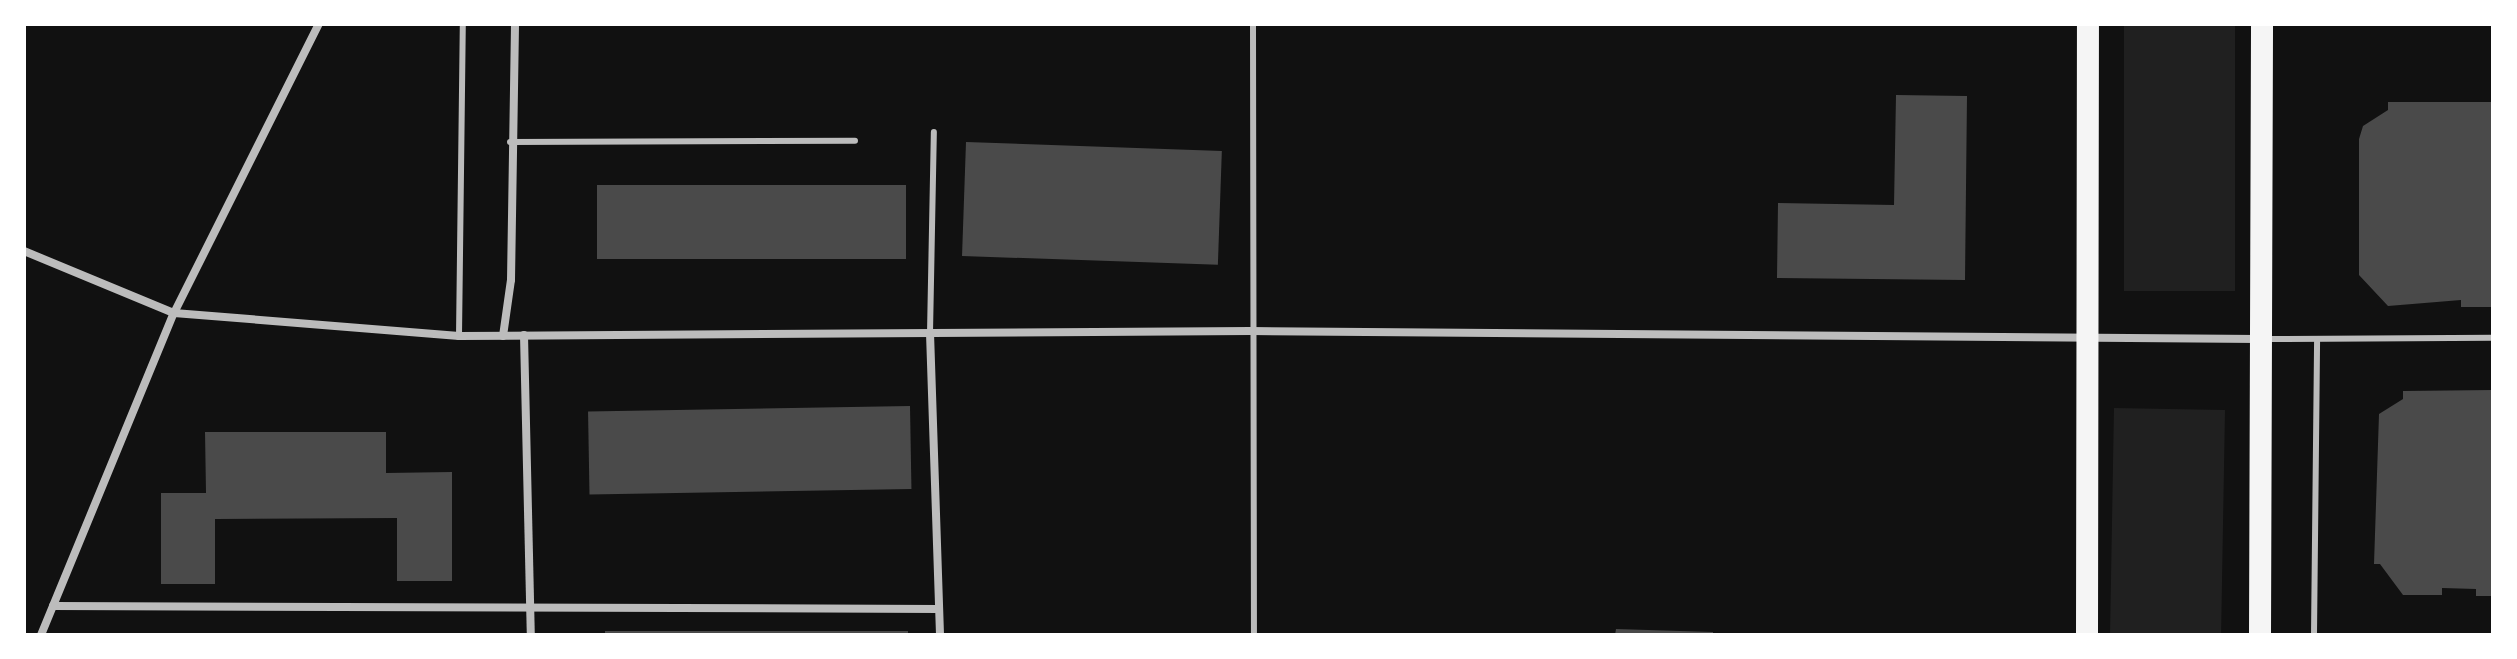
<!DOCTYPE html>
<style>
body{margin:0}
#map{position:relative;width:2517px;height:659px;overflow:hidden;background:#111;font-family:"Alegreya Sans",sans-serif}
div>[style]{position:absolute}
.green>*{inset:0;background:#202020;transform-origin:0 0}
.building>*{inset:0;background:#4a4a4a;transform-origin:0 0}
.service>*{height:6px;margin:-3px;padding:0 3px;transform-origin:3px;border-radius:3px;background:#bcbcbc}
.minor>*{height:8px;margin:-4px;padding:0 4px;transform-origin:4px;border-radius:4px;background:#bcbcbc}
.trunk>*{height:22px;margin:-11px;padding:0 11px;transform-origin:11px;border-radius:11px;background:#f5f5f5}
span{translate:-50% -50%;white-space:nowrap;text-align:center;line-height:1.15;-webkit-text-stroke:6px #fff;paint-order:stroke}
.frame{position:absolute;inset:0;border:26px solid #fff;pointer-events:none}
</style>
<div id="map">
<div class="green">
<i style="left:2124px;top:24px;width:111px;height:267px"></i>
<i style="left:2114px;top:408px;width:111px;height:227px;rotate:1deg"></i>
</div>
<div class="building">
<i style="clip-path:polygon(1896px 95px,1967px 96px,1965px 280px,1777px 278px,1778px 203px,1894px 205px)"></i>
<i style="clip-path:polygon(2388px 102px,2493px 102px,2493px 307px,2461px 307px,2461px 300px,2388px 306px,2359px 275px,2359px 139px,2363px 126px,2388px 110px)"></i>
<i style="left:966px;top:142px;width:256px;height:114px;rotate:2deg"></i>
<i style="left:906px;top:185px;width:74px;height:309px;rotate:90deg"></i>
<i style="clip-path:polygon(2493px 390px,2493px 596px,2476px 596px,2476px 589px,2442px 588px,2442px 595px,2403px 595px,2380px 564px,2374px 564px,2379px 414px,2403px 399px,2403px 391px)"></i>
<i style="left:910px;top:406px;width:83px;height:322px;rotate:89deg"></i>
<i style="clip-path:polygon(205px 432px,386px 432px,386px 473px,452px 472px,452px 581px,397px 581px,397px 518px,215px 519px,215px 584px,161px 584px,161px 493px,206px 493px)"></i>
<i style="clip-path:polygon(1616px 629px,1713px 632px,1713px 635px,1615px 635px)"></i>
<i style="left:605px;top:631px;width:303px;height:4px"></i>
</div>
<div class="service">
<i style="left:1253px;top:24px;width:611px;rotate:89.91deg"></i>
<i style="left:510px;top:142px;width:345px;rotate:-0.2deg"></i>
<i style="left:930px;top:333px;width:201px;rotate:-88.9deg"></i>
<i style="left:459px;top:336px;width:312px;rotate:-89.3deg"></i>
<i style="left:2265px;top:339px;width:228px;rotate:-0.3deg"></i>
<i style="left:2314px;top:635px;width:296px;rotate:-89.4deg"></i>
</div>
<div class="minor">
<i style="left:24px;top:251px;width:162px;rotate:22.5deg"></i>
<i style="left:174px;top:313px;width:323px;rotate:-63.4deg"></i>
<i style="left:930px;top:333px;width:302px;rotate:88.1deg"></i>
<i style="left:524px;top:335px;width:300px;rotate:88.7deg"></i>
<i style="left:503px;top:336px;width:57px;rotate:-81.9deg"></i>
<i style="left:511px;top:280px;width:256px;rotate:-89.1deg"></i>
<i style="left:53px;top:606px;width:886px;rotate:0.19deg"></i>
<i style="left:41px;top:635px;width:348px;rotate:-67.6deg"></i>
<i style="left:174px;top:313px;width:286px;rotate:4.6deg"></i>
<i style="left:459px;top:336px;width:792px;rotate:-0.36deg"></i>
<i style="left:1251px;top:331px;width:1008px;rotate:0.45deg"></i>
</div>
<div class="trunk">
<i style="left:2087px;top:635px;width:611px;rotate:-89.91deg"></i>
<i style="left:2260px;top:635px;width:611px;rotate:-89.81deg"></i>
</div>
<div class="frame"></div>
</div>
